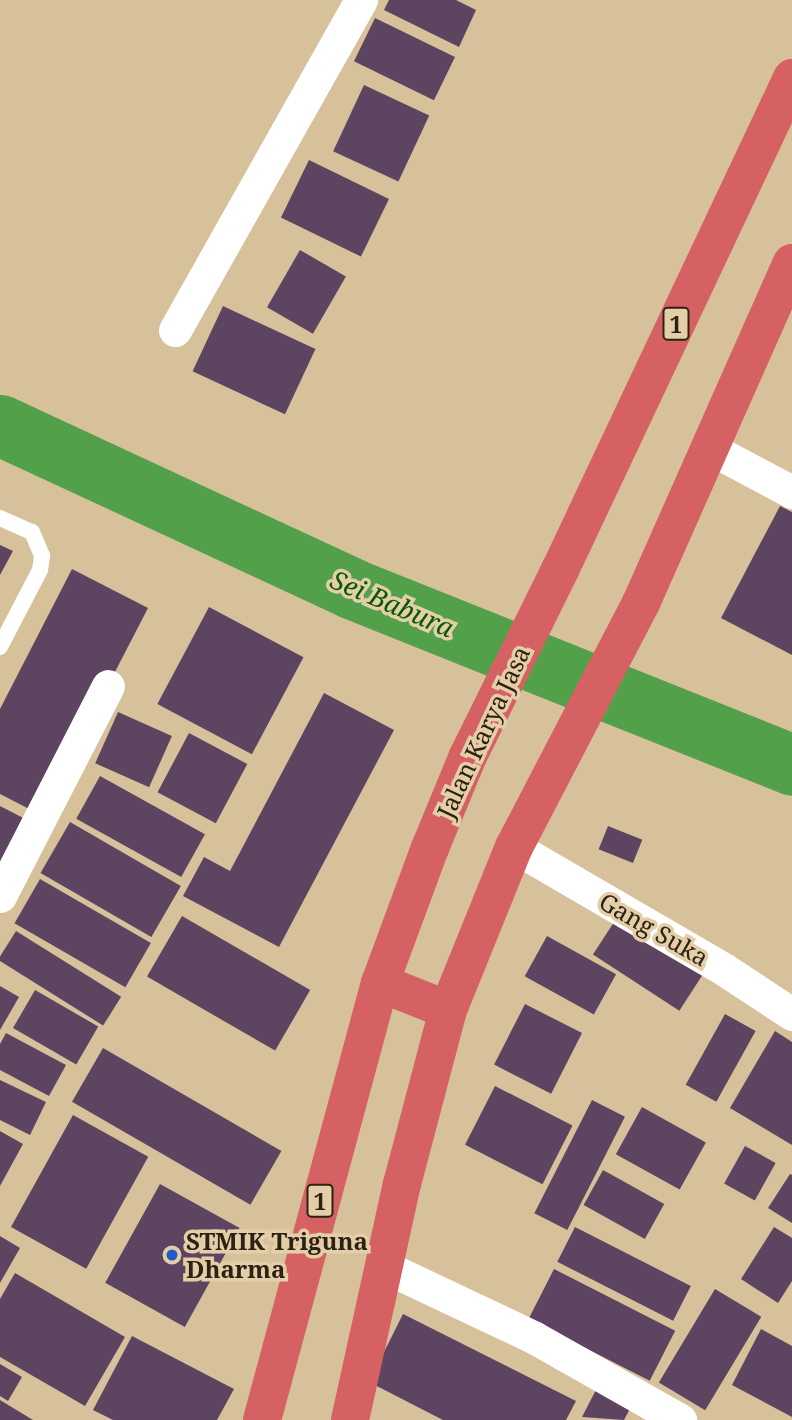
<!DOCTYPE html>
<style>
body{margin:0}
#map{position:relative;width:792px;height:1420px;overflow:hidden;background:#d7c19b;font-family:"Noto Serif",serif}
div>[style]{position:absolute}
.river>*{height:61px;margin:-30.5px;padding:0 30.5px;transform-origin:30.5px;border-radius:30.5px;background:#53a04b}
.building>*{inset:0;background:#5d4461;transform-origin:0 0}
.lane>*{height:16px;margin:-8px;padding:0 8px;transform-origin:8px;border-radius:8px;background:#fff}
.street>*{height:33px;margin:-16.5px;padding:0 16.5px;transform-origin:16.5px;border-radius:16.5px;background:#fff}
.highway>*{height:38px;margin:-19px;padding:0 19px;transform-origin:19px;border-radius:19px;background:#d56162}
.dots>*{width:19px;height:19px;translate:-50% -50%;box-sizing:border-box;border:4px solid #e4cea8;border-radius:50%}
span{translate:-50% -50%;white-space:nowrap;text-align:center;line-height:1.15;-webkit-text-stroke:7px #e4cea8;paint-order:stroke}
.shield-label span{padding:2px 5px;background:#e4cea8;border:2px solid;border-radius:5px;-webkit-text-stroke-width:0}
.shield-label{font-size:23px;color:#2b2214;font-weight:700}
.street-label{font-size:24px;color:#2b2214}
.poi-label{font-size:24px;color:#2b2214;font-weight:700}
.left{translate:0 -50%;text-align:left}
.water-label{font-size:26px;color:#065b00;font-style:italic}
</style>
<div id="map">
<div class="river">
<i style="left:0;top:425px;width:389px;rotate:24.9deg"></i>
<i style="left:353px;top:589px;width:473px;rotate:21.8deg"></i>
</div>
<div class="building">
<i style="clip-path:polygon(389px 0,456px 0,476px 10px,459px 47px,384px 10px)"></i>
<i style="left:375px;top:18px;width:89px;height:48px;rotate:26deg"></i>
<i style="left:364px;top:85px;width:72px;height:73px;rotate:25deg"></i>
<i style="left:309px;top:160px;width:89px;height:64px;rotate:26deg"></i>
<i style="left:300px;top:250px;width:53px;height:66px;rotate:30deg"></i>
<i style="left:223px;top:306px;width:102px;height:72px;rotate:25deg"></i>
<i style="clip-path:polygon(780px 506px,792px 512px,792px 655px,721px 618px)"></i>
<i style="clip-path:polygon(0 545px,13px 551px,0 575px)"></i>
<i style="clip-path:polygon(72px 569px,148px 608px,41px 815px,0 794px,0 709px)"></i>
<i style="left:209px;top:607px;width:107px;height:110px;rotate:28deg"></i>
<i style="clip-path:polygon(324px 693px,394px 730px,279px 947px,183px 896px,204px 857px,230px 871px)"></i>
<i style="left:118px;top:712px;width:59px;height:56px;rotate:24deg"></i>
<i style="left:189px;top:733px;width:66px;height:67px;rotate:28deg"></i>
<i style="left:100px;top:776px;width:120px;height:49px;rotate:29deg"></i>
<i style="clip-path:polygon(0 806px,37px 825px,0 895px)"></i>
<i style="left:70px;top:822px;width:128px;height:59px;rotate:30deg"></i>
<i style="left:608px;top:826px;width:37px;height:25px;rotate:22deg"></i>
<i style="left:40px;top:879px;width:128px;height:51px;rotate:30deg"></i>
<i style="left:182px;top:916px;width:148px;height:70px;rotate:30deg"></i>
<i style="left:618px;top:916px;width:103px;height:46px;rotate:33deg"></i>
<i style="left:16px;top:931px;width:124px;height:34px;rotate:32deg"></i>
<i style="left:547px;top:936px;width:79px;height:46px;rotate:29deg"></i>
<i style="clip-path:polygon(0 986px,19px 997px,0 1030px)"></i>
<i style="left:35px;top:990px;width:73px;height:44px;rotate:30deg"></i>
<i style="left:525px;top:1004px;width:64px;height:68px;rotate:27deg"></i>
<i style="left:725px;top:1014px;width:35px;height:81px;rotate:29deg"></i>
<i style="clip-path:polygon(775px 1031px,792px 1042px,792px 1145px,730px 1108px)"></i>
<i style="clip-path:polygon(6px 1033px,66px 1065px,49px 1096px,0 1070px,0 1044px)"></i>
<i style="left:103px;top:1048px;width:206px;height:62px;rotate:30deg"></i>
<i style="clip-path:polygon(0 1080px,46px 1102px,30px 1135px,0 1120px)"></i>
<i style="left:495px;top:1086px;width:87px;height:66px;rotate:27deg"></i>
<i style="left:592px;top:1100px;width:37px;height:127px;rotate:27deg"></i>
<i style="left:642px;top:1107px;width:73px;height:54px;rotate:29deg"></i>
<i style="left:73px;top:1115px;width:86px;height:128px;rotate:29deg"></i>
<i style="clip-path:polygon(0 1131px,23px 1144px,0 1186px)"></i>
<i style="left:745px;top:1146px;width:35px;height:43px;rotate:29deg"></i>
<i style="left:603px;top:1170px;width:70px;height:40px;rotate:29deg"></i>
<i style="clip-path:polygon(790px 1174px,792px 1175px,792px 1223px,768px 1208px)"></i>
<i style="left:160px;top:1184px;width:91px;height:113px;rotate:29deg"></i>
<i style="left:575px;top:1227px;width:130px;height:39px;rotate:27deg"></i>
<i style="clip-path:polygon(774px 1227px,792px 1238px,792px 1281px,778px 1303px,741px 1279px)"></i>
<i style="clip-path:polygon(0 1236px,20px 1248px,0 1283px)"></i>
<i style="left:554px;top:1269px;width:136px;height:56px;rotate:27deg"></i>
<i style="clip-path:polygon(15px 1273px,125px 1337px,85px 1406px,0 1357px,0 1299px)"></i>
<i style="left:715px;top:1289px;width:54px;height:109px;rotate:31deg"></i>
<i style="clip-path:polygon(403px 1314px,576px 1401px,566px 1420px,443px 1420px,369px 1382px)"></i>
<i style="clip-path:polygon(761px 1329px,792px 1346px,792px 1417px,732px 1385px)"></i>
<i style="clip-path:polygon(132px 1336px,234px 1389px,217px 1420px,113px 1420px,93px 1410px)"></i>
<i style="clip-path:polygon(0 1364px,22px 1377px,8px 1401px,0 1396px)"></i>
<i style="clip-path:polygon(599px 1384px,633px 1403px,624px 1420px,582px 1417px)"></i>
<i style="clip-path:polygon(0 1400px,33px 1420px,0 1420px)"></i>
</div>
<div class="lane">
<i style="left:0;top:518px;width:35px;rotate:24deg"></i>
<i style="left:32px;top:532px;width:26px;rotate:67deg"></i>
<i style="left:42px;top:556px;width:14px;rotate:98deg"></i>
<i style="left:40px;top:570px;width:87px;rotate:117.5deg"></i>
</div>
<div class="street">
<i style="left:175px;top:330px;width:379px;rotate:-60.6deg"></i>
<i style="left:711px;top:449px;width:92px;rotate:28deg"></i>
<i style="left:514px;top:847px;width:244px;rotate:30.2deg"></i>
<i style="left:725px;top:970px;width:80px;rotate:33.3deg"></i>
<i style="left:0;top:896px;width:236px;rotate:-62.8deg"></i>
<i style="left:383px;top:1266px;width:168px;rotate:25.3deg"></i>
<i style="left:535px;top:1338px;width:167px;rotate:29.5deg"></i>
</div>
<div class="highway">
<i style="left:380px;top:983px;width:73px;rotate:21.7deg"></i>
<i style="left:262px;top:1420px;width:453px;rotate:-74.9deg"></i>
<i style="left:380px;top:983px;width:144px;rotate:-69.7deg"></i>
<i style="left:430px;top:848px;width:100px;rotate:-67.6deg"></i>
<i style="left:468px;top:756px;width:208px;rotate:-63.7deg"></i>
<i style="left:560px;top:570px;width:544px;rotate:-64.75deg"></i>
<i style="left:350px;top:1420px;width:242px;rotate:-77.6deg"></i>
<i style="left:402px;top:1184px;width:180px;rotate:-75.2deg"></i>
<i style="left:448px;top:1010px;width:176px;rotate:-68deg"></i>
<i style="left:514px;top:847px;width:275px;rotate:-62.5deg"></i>
<i style="left:641px;top:603px;width:372px;rotate:-66.1deg"></i>
</div>
<div class="dots">
<i style="left:172px;top:1255px;background:#225ac7"></i>
</div>
<div class="shield-label">
<span style="left:676px;top:324px">1</span>
<span style="left:320px;top:1201px">1</span>
</div>
<div class="street-label">
<span style="left:483px;top:732px;rotate:-65deg">Jalan Karya Jasa</span>
<span style="left:654px;top:929px;rotate:30deg">Gang Suka</span>
</div>
<div class="poi-label">
<span class="left" style="left:186px;top:1255px">STMIK Triguna<br>Dharma</span>
</div>
<div class="water-label">
<span style="left:392px;top:604px;rotate:23deg">Sei Babura</span>
</div>
</div>
